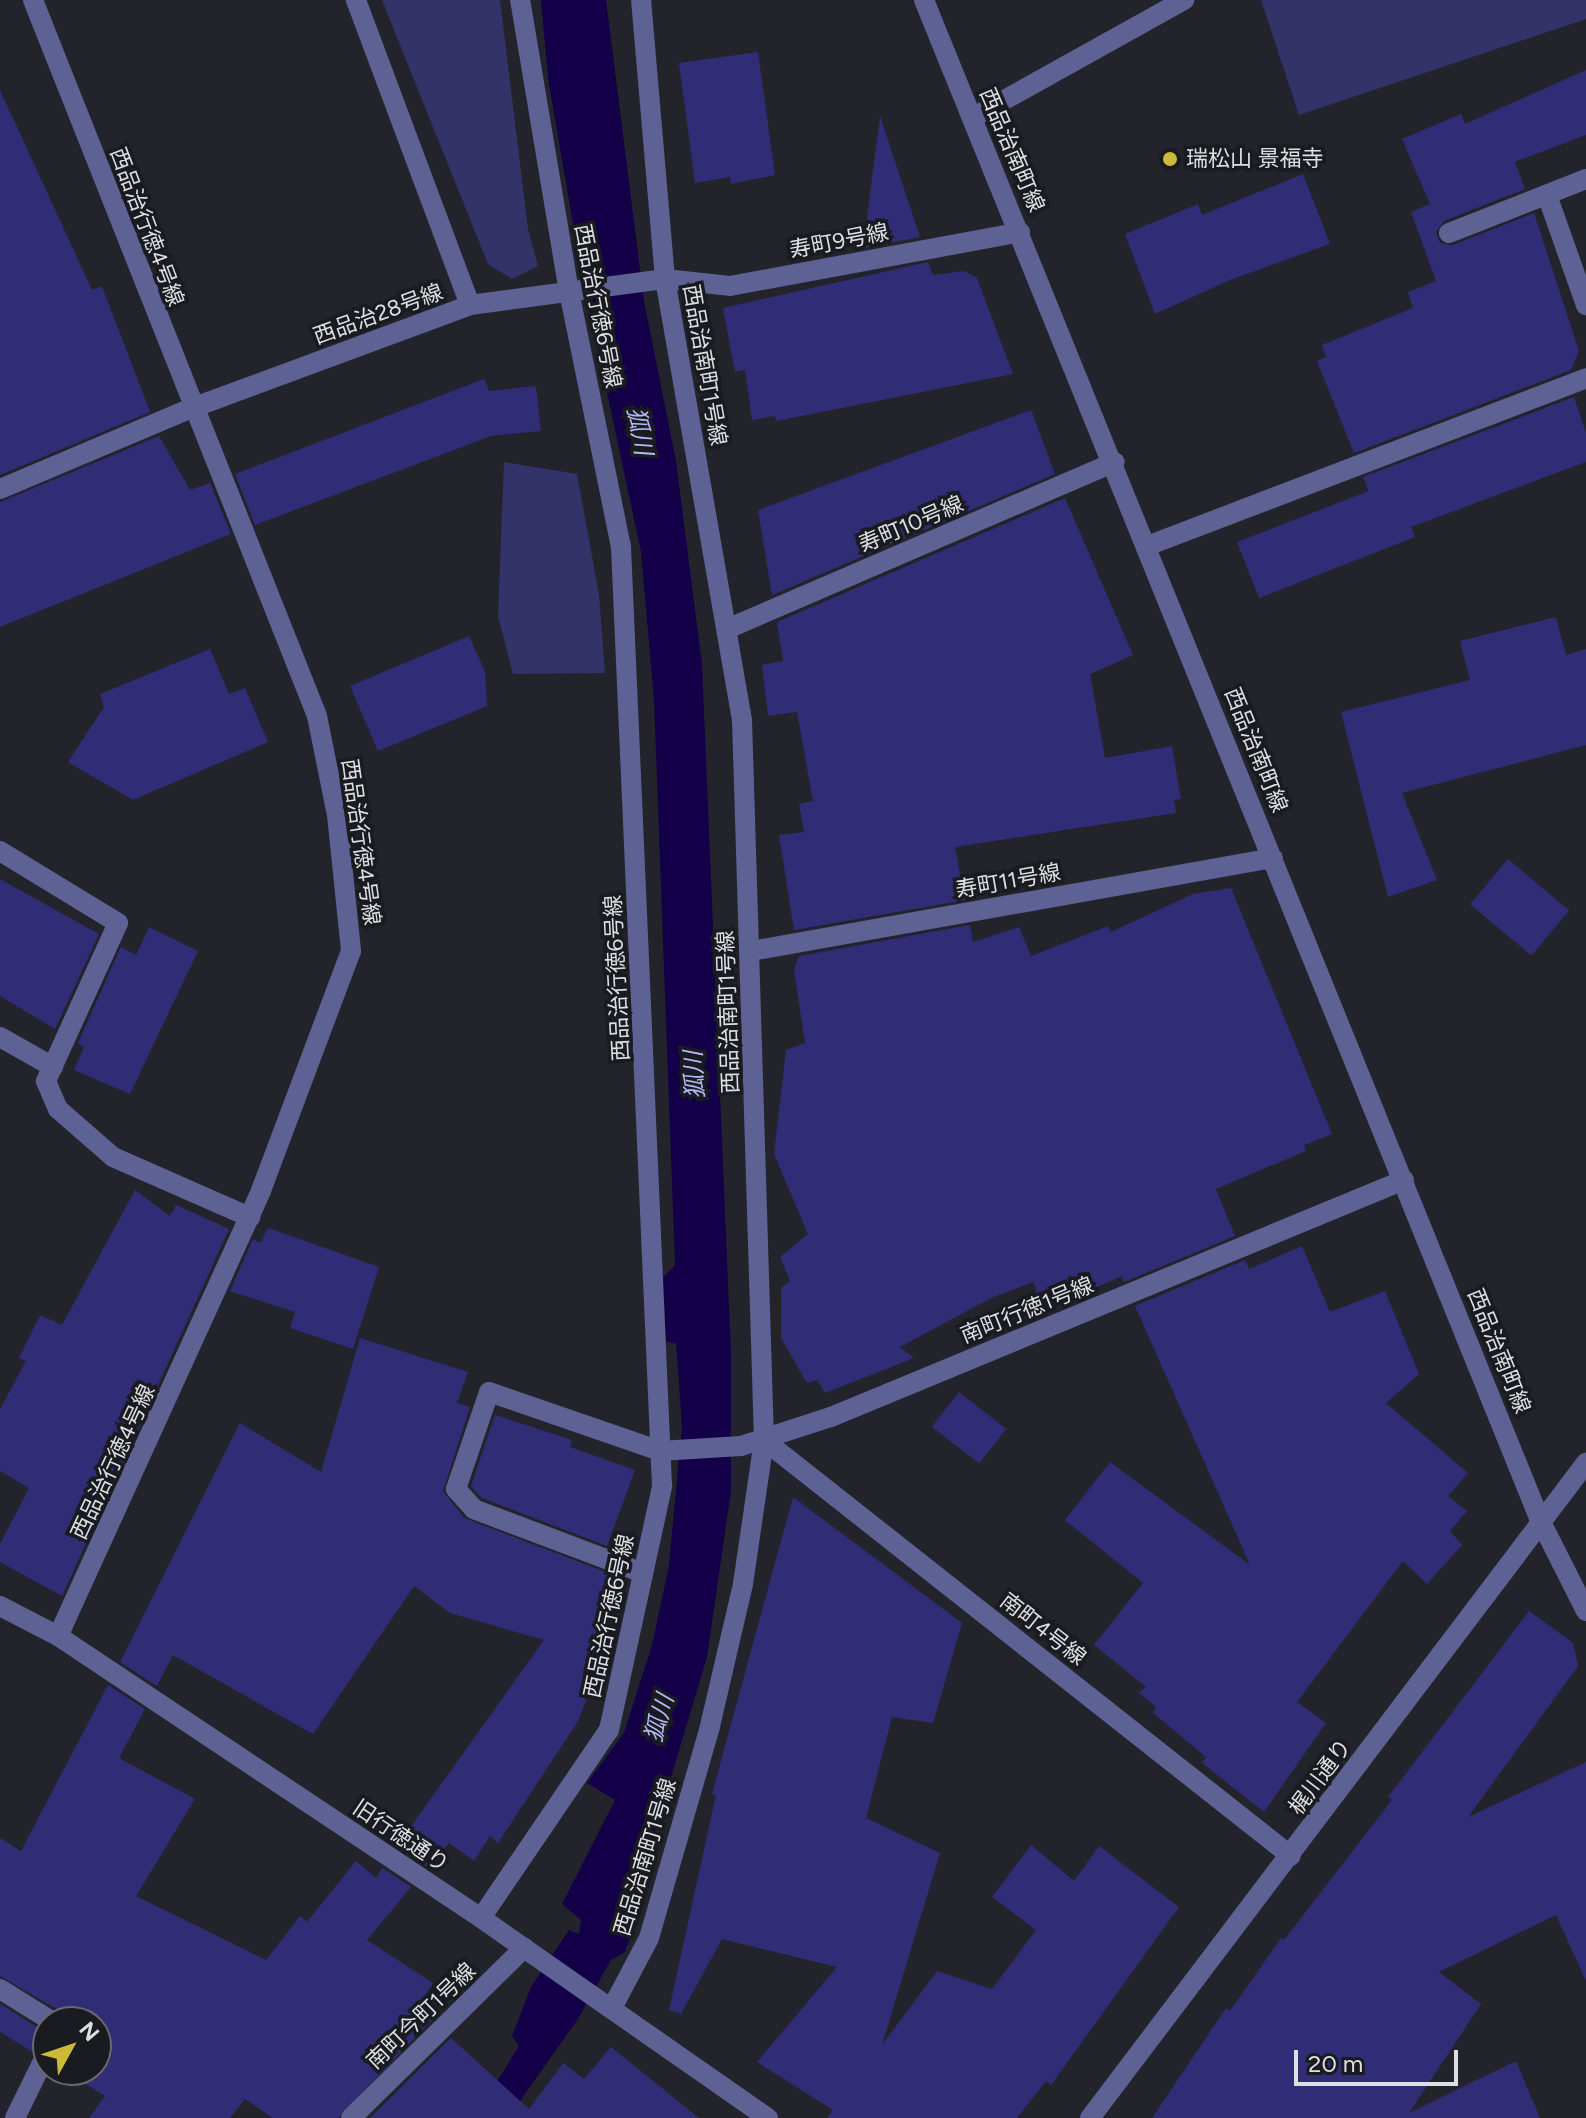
<!DOCTYPE html>
<meta charset="utf-8">
<style>
body{margin:0}
#map{position:relative;width:1586px;height:2118px;overflow:hidden;background:#23242b;font-family:Figtree,"Noto Sans JP",sans-serif}
div>[style]{position:absolute}
.green>*{inset:0;background:#33336a}
.water>*{inset:0;background:#130048}
.building>*{inset:0;background:#312c76;transform-origin:0 0}
.service>*{height:20px;margin:-10px;padding:0 10px;transform-origin:10px;border-radius:10px;background:#5e6194}
.minor>*{height:20px;margin:-10px;padding:0 10px;transform-origin:10px;border-radius:10px;background:#5e6194}
.tertiary>*{height:20px;margin:-10px;padding:0 10px;transform-origin:10px;border-radius:10px;background:#5e6194}
.dots>*{width:22px;height:22px;translate:-50% -50%;box-sizing:border-box;border:4px solid #1a1b21;border-radius:50%}
span{translate:-50% -50%;white-space:nowrap;text-align:center;line-height:1.15;-webkit-text-stroke:7px #1a1b21;paint-order:stroke}
.street-label{font-size:22px;color:#dedfe3}
.poi-label{font-size:22px;color:#dedfe3}
.left{translate:0 -50%;text-align:left}
.water-label{font-size:24px;color:#b5b9fa;font-style:italic}
.north{position:absolute;left:32px;top:2006px;width:80px;height:80px;box-sizing:border-box;background:#1a1b21;border:2px solid #68696f;border-radius:50%;rotate:50deg;font-size:22px;font-weight:700;line-height:32px;text-align:center;color:#dedfe3}
.north::after{content:'';display:block;margin:auto;width:28px;height:36px;background:#cbb939;clip-path:polygon(50% 0,100% 100%,50% 72%,0 100%)}
.scale{position:absolute;left:1294px;top:2050px;width:164px;height:36px;box-sizing:border-box;border:4px solid #dedfe3;border-top:0;padding-left:10px;font-size:24px;line-height:28px;white-space:nowrap;color:#dedfe3;-webkit-text-stroke:6px #1a1b21;paint-order:stroke}
</style>
<div id="map">
<div class="green">
<i style="clip-path:polygon(382px 0,500px 0,528px 229px,538px 266px,512px 279px,488px 264px)"></i>
<i style="clip-path:polygon(1261px 0,1586px 0,1586px 19px,1299px 115px)"></i>
<i style="clip-path:polygon(504px 462px,577px 474px,599px 595px,605px 673px,513px 674px,498px 616px)"></i>
</div>
<div class="water">
<i style="clip-path:polygon(541px 0,606px 0,644px 301px,676px 461px,702px 664px,731px 1354px,731px 1491px,707px 1657px,625px 1931px,631px 1936px,625px 1952px,611px 1960px,578px 2019px,508px 2118px,474px 2118px,519px 2046px,512px 2036px,531px 1987px,569px 1930px,579px 1934px,581px 1920px,562px 1904px,615px 1800px,587px 1783px,624px 1733px,652px 1645px,669px 1565px,682px 1426px,676px 1344px,666px 1341px,663px 1278px,675px 1265px,654px 700px,641px 552px,581px 270px,548px 78px)"></i>
</div>
<div class="building">
<i style="clip-path:polygon(758px 52px,775px 175px,731px 184px,730px 177px,695px 183px,679px 63px)"></i>
<i style="clip-path:polygon(1586px 70px,1586px 135px,1515px 162px,1525px 189px,1444px 221px,1436px 232px,1440px 243px,1453px 245px,1534px 213px,1579px 351px,1571px 370px,1354px 453px,1317px 361px,1326px 357px,1322px 345px,1413px 308px,1408px 292px,1436px 281px,1411px 212px,1430px 204px,1402px 139px,1461px 114px,1465px 124px)"></i>
<i style="clip-path:polygon(0 90px,92px 290px,102px 286px,150px 412px,0 475px)"></i>
<i style="clip-path:polygon(880px 116px,920px 237px,863px 248px)"></i>
<i style="clip-path:polygon(1303px 174px,1330px 244px,1230px 280px,1155px 314px,1125px 234px,1198px 204px,1202px 215px)"></i>
<i style="clip-path:polygon(928px 262px,933px 275px,964px 271px,977px 278px,1013px 374px,776px 421px,775px 416px,752px 420px,745px 370px,735px 372px,723px 308px)"></i>
<i style="clip-path:polygon(484px 379px,489px 391px,536px 386px,541px 431px,491px 436px,255px 525px,235px 474px)"></i>
<i style="clip-path:polygon(1574px 397px,1586px 433px,1586px 462px,1411px 527px,1415px 537px,1259px 598px,1237px 542px,1369px 491px,1363px 477px)"></i>
<i style="clip-path:polygon(1031px 410px,1055px 474px,772px 595px,758px 510px)"></i>
<i style="clip-path:polygon(159px 436px,190px 490px,210px 483px,231px 534px,0 627px,0 502px)"></i>
<i style="clip-path:polygon(1065px 498px,1133px 655px,1090px 674px,1105px 758px,1172px 746px,1181px 799px,1174px 800px,1176px 813px,955px 847px,965px 900px,794px 930px,779px 835px,804px 832px,799px 804px,813px 801px,797px 712px,768px 716px,762px 665px,783px 661px,777px 622px)"></i>
<i style="clip-path:polygon(1556px 617px,1566px 655px,1586px 649px,1586px 745px,1402px 793px,1437px 880px,1388px 897px,1341px 712px,1470px 680px,1460px 641px)"></i>
<i style="clip-path:polygon(469px 636px,485px 672px,487px 706px,378px 751px,350px 686px)"></i>
<i style="clip-path:polygon(210px 649px,229px 694px,245px 688px,268px 742px,133px 800px,68px 762px,104px 707px,100px 694px)"></i>
<i style="left:1508px;top:859px;width:80px;height:59px;rotate:40deg"></i>
<i style="clip-path:polygon(0 879px,99px 934px,55px 1029px,0 996px)"></i>
<i style="clip-path:polygon(1231px 888px,1332px 1134px,1304px 1145px,1306px 1151px,1216px 1189px,1235px 1236px,1124px 1282px,1122px 1276px,1010px 1325px,1037px 1290px,1033px 1282px,991px 1298px,900px 1347px,914px 1358px,825px 1393px,817px 1380px,807px 1383px,781px 1338px,781px 1288px,790px 1281px,780px 1257px,808px 1234px,774px 1154px,786px 1050px,805px 1043px,794px 970px,799px 956px,970px 925px,973px 942px,1019px 927px,1031px 956px,1108px 926px,1111px 932px,1193px 894px)"></i>
<i style="clip-path:polygon(149px 927px,198px 951px,130px 1094px,74px 1070px,84px 1047px,78px 1043px,121px 947px,136px 955px)"></i>
<i style="clip-path:polygon(135px 1190px,170px 1216px,176px 1205px,229px 1229px,62px 1596px,0 1562px,0 1544px,29px 1488px,0 1471px,0 1409px,26px 1361px,19px 1358px,40px 1315px,62px 1325px)"></i>
<i style="clip-path:polygon(268px 1228px,379px 1267px,353px 1349px,290px 1328px,295px 1312px,230px 1291px,253px 1239px,260px 1243px)"></i>
<i style="clip-path:polygon(1302px 1246px,1330px 1312px,1385px 1291px,1419px 1374px,1386px 1403px,1468px 1473px,1448px 1496px,1467px 1511px,1450px 1531px,1462px 1545px,1427px 1584px,1403px 1561px,1297px 1702px,1326px 1723px,1264px 1812px,1202px 1763px,1206px 1757px,1153px 1713px,1156px 1707px,1139px 1693px,1146px 1687px,1094px 1645px,1143px 1583px,1065px 1520px,1110px 1462px,1250px 1565px,1135px 1306px,1245px 1260px,1249px 1269px)"></i>
<i style="clip-path:polygon(360px 1338px,468px 1372px,457px 1403px,470px 1407px,443px 1491px,464px 1518px,621px 1578px,594px 1639px,608px 1644px,578px 1721px,498px 1843px,490px 1836px,474px 1861px,449px 1843px,428px 1867px,397px 1846px,544px 1640px,450px 1613px,414px 1586px,313px 1734px,173px 1655px,157px 1686px,120px 1662px,240px 1423px,321px 1472px)"></i>
<i style="left:959px;top:1392px;width:60px;height:44px;rotate:38deg"></i>
<i style="clip-path:polygon(495px 1415px,572px 1440px,570px 1447px,635px 1470px,607px 1546px,482px 1498px,471px 1486px)"></i>
<i style="clip-path:polygon(793px 1497px,962px 1623px,933px 1723px,892px 1717px,866px 1818px,940px 1853px,882px 2045px,937px 1971px,992px 1989px,1036px 1930px,992px 1897px,1031px 1845px,1074px 1881px,1099px 1846px,1179px 1907px,1051px 2085px,1046px 2081px,1017px 2118px,827px 2118px,833px 2110px,757px 2062px,837px 1967px,722px 1939px,681px 2014px,669px 2010px,716px 1795px,712px 1794px)"></i>
<i style="clip-path:polygon(1529px 1611px,1573px 1643px,1578px 1666px,1468px 1817px,1586px 1762px,1586px 1981px,1556px 1915px,1439px 1972px,1481px 2004px,1409px 2113px,1516px 2061px,1540px 2118px,1152px 2118px,1226px 2008px,1230px 2011px,1281px 1938px,1284px 1940px,1392px 1800px,1388px 1797px)"></i>
<i style="clip-path:polygon(108px 1685px,145px 1709px,119px 1758px,195px 1799px,136px 1896px,266px 1960px,300px 1916px,307px 1922px,356px 1861px,376px 1878px,382px 1868px,411px 1887px,367px 1940px,433px 1983px,418px 2007px,432px 2020px,338px 2118px,273px 2118px,245px 2099px,230px 2118px,89px 2118px,105px 2096px,62px 2070px,96px 2070px,96px 2022px,66px 2022px,60px 2011px,0 1976px,0 1838px,21px 1851px)"></i>
<i style="clip-path:polygon(0 2004px,48px 2034px,48px 2038px,33px 2052px,0 2032px)"></i>
<i style="clip-path:polygon(451px 2038px,529px 2109px,563px 2063px,584px 2079px,611px 2047px,699px 2118px,370px 2118px)"></i>
</div>
<div class="service">
<i style="left:972px;top:118px;width:243px;rotate:-29.1deg"></i>
</div>
<div class="minor">
<i style="left:33px;top:0;width:770px;rotate:68.36deg"></i>
<i style="left:317px;top:716px;width:101px;rotate:78.6deg"></i>
<i style="left:337px;top:815px;width:137px;rotate:84.1deg"></i>
<i style="left:351px;top:951px;width:256px;rotate:110.6deg"></i>
<i style="left:261px;top:1191px;width:489px;rotate:114.5deg"></i>
<i style="left:1547px;top:195px;width:117px;rotate:70.5deg"></i>
<i style="left:1449px;top:233px;width:147px;rotate:-21.5deg"></i>
<i style="left:470px;top:305px;width:197px;rotate:-7.6deg"></i>
<i style="left:665px;top:279px;width:65px;rotate:6.1deg"></i>
<i style="left:730px;top:286px;width:295px;rotate:-10.5deg"></i>
<i style="left:0;top:489px;width:208px;rotate:-22.9deg"></i>
<i style="left:192px;top:408px;width:296px;rotate:-20.3deg"></i>
<i style="left:470px;top:305px;width:326px;rotate:-110.5deg"></i>
<i style="left:1147px;top:546px;width:470px;rotate:-20.9deg"></i>
<i style="left:727px;top:629px;width:422px;rotate:-23.3deg"></i>
<i style="left:0;top:851px;width:138px;rotate:31.4deg"></i>
<i style="left:118px;top:923px;width:174px;rotate:114.5deg"></i>
<i style="left:46px;top:1081px;width:30px;rotate:67deg"></i>
<i style="left:58px;top:1109px;width:73px;rotate:41.1deg"></i>
<i style="left:113px;top:1157px;width:150px;rotate:23.7deg"></i>
<i style="left:751px;top:951px;width:530px;rotate:-10.1deg"></i>
<i style="left:0;top:1037px;width:61px;rotate:29.5deg"></i>
<i style="left:764px;top:1440px;width:671px;rotate:38.29deg"></i>
<i style="left:1540px;top:1520px;width:102px;rotate:63.2deg"></i>
<i style="left:643px;top:1573px;width:181px;rotate:-159.3deg"></i>
<i style="left:474px;top:1509px;width:27px;rotate:-132deg"></i>
<i style="left:456px;top:1489px;width:102px;rotate:-71.2deg"></i>
<i style="left:489px;top:1392px;width:181px;rotate:19deg"></i>
<i style="left:660px;top:1451px;width:81px;rotate:-3.5deg"></i>
<i style="left:741px;top:1446px;width:95px;rotate:-17.9deg"></i>
<i style="left:831px;top:1417px;width:620px;rotate:-22.47deg"></i>
<i style="left:0;top:1606px;width:65px;rotate:27.3deg"></i>
<i style="left:58px;top:1636px;width:508px;rotate:33.69deg"></i>
<i style="left:481px;top:1918px;width:350px;rotate:34.9deg"></i>
<i style="left:481px;top:1918px;width:227px;rotate:-55.8deg"></i>
<i style="left:609px;top:1730px;width:250px;rotate:-77.7deg"></i>
<i style="left:662px;top:1486px;width:940px;rotate:-92.5deg"></i>
<i style="left:621px;top:547px;width:260px;rotate:-101.5deg"></i>
<i style="left:569px;top:292px;width:296px;rotate:-99.5deg"></i>
<i style="left:0;top:1989px;width:62px;rotate:31.9deg"></i>
<i style="left:612px;top:2008px;width:79px;rotate:-62.1deg"></i>
<i style="left:649px;top:1938px;width:221px;rotate:-73.9deg"></i>
<i style="left:710px;top:1726px;width:146px;rotate:-76.9deg"></i>
<i style="left:743px;top:1584px;width:146px;rotate:-81.7deg"></i>
<i style="left:764px;top:1440px;width:720px;rotate:-91.75deg"></i>
<i style="left:742px;top:720px;width:448px;rotate:-99.9deg"></i>
<i style="left:665px;top:279px;width:280px;rotate:-94.9deg"></i>
<i style="left:15px;top:2118px;width:75px;rotate:-63.8deg"></i>
<i style="left:351px;top:2118px;width:243px;rotate:-44.5deg"></i>
</div>
<div class="tertiary">
<i style="left:924px;top:0;width:1640px;rotate:67.94deg"></i>
<i style="left:1090px;top:2118px;width:822px;rotate:-52.87deg"></i>
</div>
<div class="dots">
<i style="left:1170px;top:159px;background:#cbb939"></i>
</div>
<div class="street-label">
<span style="left:1012px;top:150px;rotate:67deg">西品治南町線</span>
<span style="left:147px;top:227px;rotate:69deg">西品治行徳4号線</span>
<span style="left:839px;top:241px;rotate:-11deg">寿町9号線</span>
<span style="left:598px;top:306px;rotate:79deg">西品治行徳6号線</span>
<span style="left:378px;top:314px;rotate:-20deg">西品治28号線</span>
<span style="left:705px;top:365px;rotate:80deg">西品治南町1号線</span>
<span style="left:911px;top:524px;rotate:-23deg">寿町10号線</span>
<span style="left:1256px;top:750px;rotate:68deg">西品治南町線</span>
<span style="left:361px;top:842px;rotate:82deg">西品治行徳4号線</span>
<span style="left:1008px;top:881px;rotate:-10deg">寿町11号線</span>
<span style="left:617px;top:978px;rotate:-93deg">西品治行徳6号線</span>
<span style="left:728px;top:1012px;rotate:-92deg">西品治南町1号線</span>
<span style="left:1027px;top:1310px;rotate:-22deg">南町行徳1号線</span>
<span style="left:1499px;top:1351px;rotate:68deg">西品治南町線</span>
<span style="left:113px;top:1462px;rotate:-65deg">西品治行徳4号線</span>
<span style="left:609px;top:1616px;rotate:-78deg">西品治行徳6号線</span>
<span style="left:1043px;top:1629px;rotate:38deg">南町4号線</span>
<span style="left:1320px;top:1777px;rotate:-53deg">梶川通り</span>
<span style="left:401px;top:1836px;rotate:34deg">旧行徳通り</span>
<span style="left:645px;top:1857px;rotate:-73deg">西品治南町1号線</span>
<span style="left:421px;top:2016px;rotate:-44deg">南町今町1号線</span>
</div>
<div class="poi-label">
<span class="left" style="left:1186px;top:159px">瑞松山 景福寺</span>
</div>
<div class="water-label">
<span style="left:640px;top:431px;rotate:80deg">狐川</span>
<span style="left:694px;top:1075px;rotate:-93deg">狐川</span>
<span style="left:659px;top:1718px;rotate:-74deg">狐川</span>
</div>
<div class="north">N</div>
<div class="scale">20 m</div>
</div>
